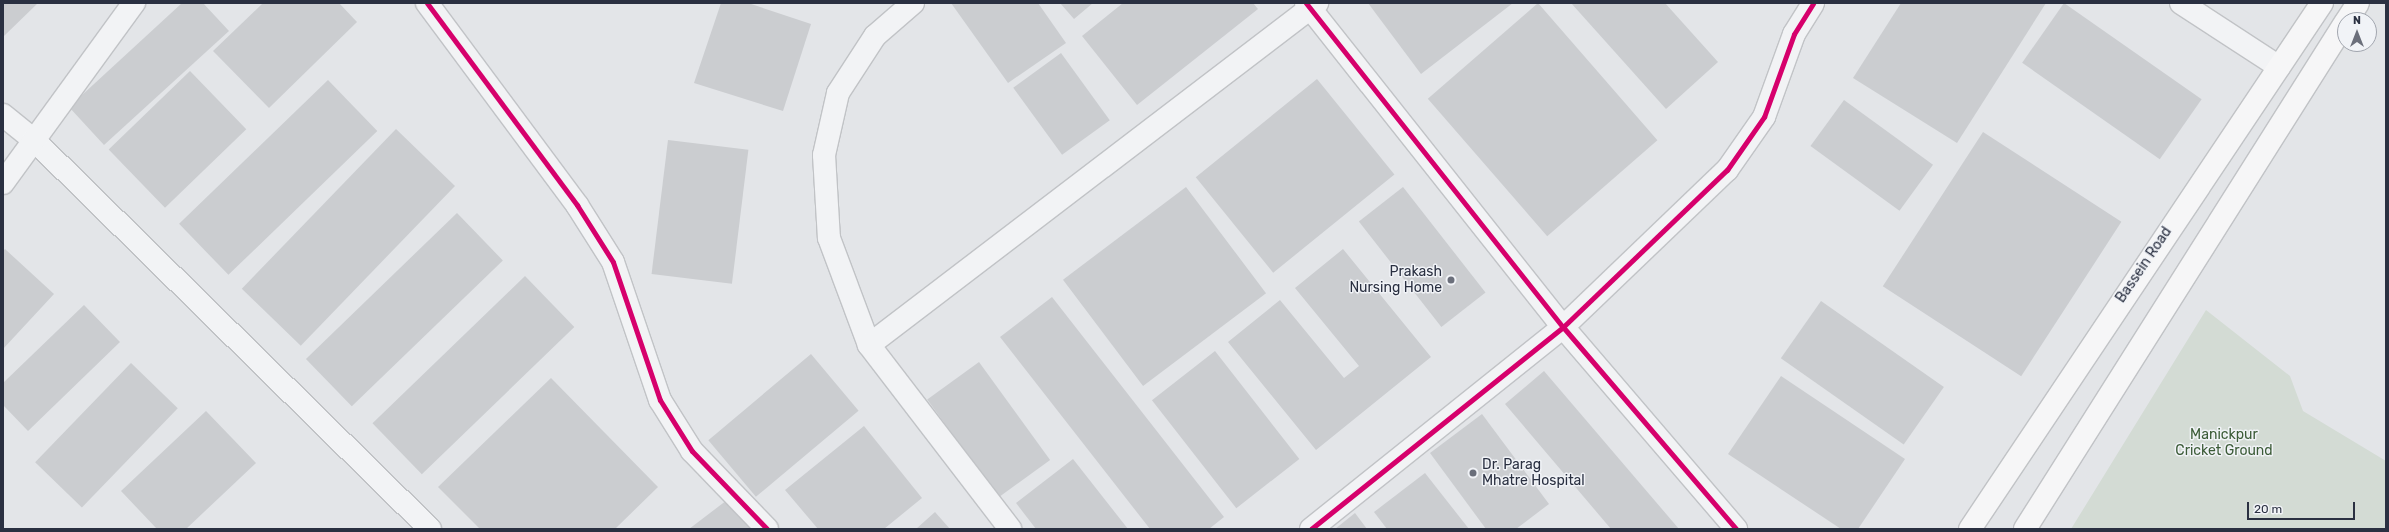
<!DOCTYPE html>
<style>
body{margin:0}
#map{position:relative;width:2389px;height:532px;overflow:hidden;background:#e3e5e8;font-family:Rubik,sans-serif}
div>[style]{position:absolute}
.green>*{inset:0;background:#d3dbd4}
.building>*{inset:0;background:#cbcdd0;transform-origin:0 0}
.roads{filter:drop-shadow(1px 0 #c1c3c6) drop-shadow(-1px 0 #c1c3c6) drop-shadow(0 1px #c1c3c6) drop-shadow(0 -1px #c1c3c6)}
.minor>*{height:22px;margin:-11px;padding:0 11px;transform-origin:11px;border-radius:11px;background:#f2f3f5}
.major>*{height:22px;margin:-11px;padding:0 11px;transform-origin:11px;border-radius:11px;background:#f6f6f7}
.cycleway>*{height:5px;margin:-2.5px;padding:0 2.5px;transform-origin:2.5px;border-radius:2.5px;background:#d6006c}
.dots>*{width:11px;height:11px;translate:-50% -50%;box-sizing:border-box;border:2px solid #f1f3f7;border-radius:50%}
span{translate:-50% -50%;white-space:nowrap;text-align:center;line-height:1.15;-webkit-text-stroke:3px #f1f3f7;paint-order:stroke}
.street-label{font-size:14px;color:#2a3041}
.poi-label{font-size:14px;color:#2a3041}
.right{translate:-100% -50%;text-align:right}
.left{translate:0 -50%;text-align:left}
.park-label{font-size:14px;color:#3c5c38}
.frame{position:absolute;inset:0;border:4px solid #2a3041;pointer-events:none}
.north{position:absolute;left:2337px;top:12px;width:40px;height:40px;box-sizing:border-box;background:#f1f3f7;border:1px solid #a1a5ae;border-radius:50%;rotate:0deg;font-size:11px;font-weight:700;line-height:16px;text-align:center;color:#2a3041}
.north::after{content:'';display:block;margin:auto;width:14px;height:18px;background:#6b6f7b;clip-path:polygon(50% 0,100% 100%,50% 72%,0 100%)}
.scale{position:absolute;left:2247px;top:502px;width:108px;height:18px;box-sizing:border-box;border:2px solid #2a3041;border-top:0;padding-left:5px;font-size:12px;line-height:14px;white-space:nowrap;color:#2a3041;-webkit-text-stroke:3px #f1f3f7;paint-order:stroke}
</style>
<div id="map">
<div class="green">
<i style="clip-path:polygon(2206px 310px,2290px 376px,2303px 411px,2386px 461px,2386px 529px,2071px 529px)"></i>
</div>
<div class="building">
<i style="clip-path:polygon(3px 3px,38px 3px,3px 37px)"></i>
<i style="clip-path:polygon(182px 3px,203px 3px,229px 31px,104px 145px,69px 107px)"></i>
<i style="clip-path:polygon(263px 3px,339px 3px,357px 22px,269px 108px,213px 51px)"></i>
<i style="clip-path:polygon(721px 3px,748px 3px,811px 24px,783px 111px,694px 83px)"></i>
<i style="clip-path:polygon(951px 3px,1038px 3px,1066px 43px,1008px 83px)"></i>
<i style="clip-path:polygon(1060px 3px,1093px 3px,1074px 19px)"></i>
<i style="clip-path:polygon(1123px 3px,1253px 3px,1258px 9px,1137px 105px,1082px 36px)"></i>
<i style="clip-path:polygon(1368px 3px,1513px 3px,1421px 74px)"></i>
<i style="left:1538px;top:3px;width:182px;height:146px;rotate:49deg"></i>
<i style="clip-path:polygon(1571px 3px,1665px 3px,1718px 62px,1666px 109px)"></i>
<i style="clip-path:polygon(1901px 3px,2046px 3px,1957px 143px,1853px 78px)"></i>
<i style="left:2064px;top:3px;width:168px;height:73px;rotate:35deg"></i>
<i style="left:1061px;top:53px;width:83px;height:59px;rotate:54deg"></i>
<i style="left:190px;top:71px;width:81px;height:113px;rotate:46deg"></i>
<i style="left:1317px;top:79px;width:123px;height:156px;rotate:51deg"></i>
<i style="left:328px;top:80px;width:71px;height:207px;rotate:46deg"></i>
<i style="left:1844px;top:100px;width:110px;height:57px;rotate:36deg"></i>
<i style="left:396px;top:129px;width:82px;height:222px;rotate:44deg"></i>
<i style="left:1983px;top:132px;width:165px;height:184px;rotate:33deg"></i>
<i style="left:668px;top:140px;width:81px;height:135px;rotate:7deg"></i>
<i style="left:1186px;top:187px;width:133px;height:154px;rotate:53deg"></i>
<i style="left:1403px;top:187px;width:134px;height:56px;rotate:52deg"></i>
<i style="left:457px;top:213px;width:66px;height:210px;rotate:46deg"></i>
<i style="clip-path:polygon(5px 249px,54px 294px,3px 349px,3px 251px)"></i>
<i style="clip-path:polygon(1343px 249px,1431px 357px,1316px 450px,1228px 342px,1280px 300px,1344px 378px,1359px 366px,1295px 288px)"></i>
<i style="left:525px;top:276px;width:71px;height:212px;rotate:46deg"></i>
<i style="clip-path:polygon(1052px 297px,1224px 517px,1209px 529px,1150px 529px,1000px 337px)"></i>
<i style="left:1821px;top:301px;width:150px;height:70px;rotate:35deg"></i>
<i style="clip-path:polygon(84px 305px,120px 342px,28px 431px,3px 405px,3px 383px)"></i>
<i style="left:1215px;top:351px;width:137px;height:80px;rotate:52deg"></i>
<i style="left:811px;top:354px;width:74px;height:134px;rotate:50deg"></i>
<i style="left:979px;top:362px;width:121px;height:64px;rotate:54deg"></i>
<i style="left:131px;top:363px;width:65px;height:138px;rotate:44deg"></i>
<i style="clip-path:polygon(1544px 371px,1679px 529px,1611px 529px,1505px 404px)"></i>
<i style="clip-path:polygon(1781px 376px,1905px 459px,1858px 529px,1841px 529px,1728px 454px)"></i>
<i style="clip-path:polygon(551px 378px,658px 487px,615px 529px,480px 529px,438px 487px)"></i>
<i style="clip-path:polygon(206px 411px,256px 463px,186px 529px,157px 529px,121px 491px)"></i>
<i style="clip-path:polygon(1482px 414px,1549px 504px,1516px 529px,1486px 529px,1430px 453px)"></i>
<i style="clip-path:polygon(864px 426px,922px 498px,884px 529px,818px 529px,785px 490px)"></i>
<i style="clip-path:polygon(1073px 459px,1128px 529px,1036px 529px,1016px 503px)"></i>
<i style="clip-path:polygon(1425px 473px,1469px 529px,1387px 529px,1374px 512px)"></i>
<i style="clip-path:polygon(731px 497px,756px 529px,689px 529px)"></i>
<i style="clip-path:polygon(935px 512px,950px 529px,916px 529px)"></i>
<i style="clip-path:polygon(1355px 513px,1367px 529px,1335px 529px)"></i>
</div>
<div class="roads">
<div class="minor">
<i style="left:427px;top:3px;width:252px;rotate:53.4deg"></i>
<i style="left:577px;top:205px;width:67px;rotate:57.7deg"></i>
<i style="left:613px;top:262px;width:146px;rotate:71.2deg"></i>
<i style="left:660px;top:400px;width:60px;rotate:57.9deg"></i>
<i style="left:692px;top:451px;width:108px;rotate:46.1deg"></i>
<i style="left:913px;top:3px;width:50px;rotate:139deg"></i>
<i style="left:875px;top:36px;width:68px;rotate:123deg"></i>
<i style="left:838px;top:93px;width:64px;rotate:102.7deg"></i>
<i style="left:824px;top:155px;width:83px;rotate:86.6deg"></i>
<i style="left:829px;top:238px;width:114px;rotate:69.5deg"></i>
<i style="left:869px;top:345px;width:232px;rotate:52.5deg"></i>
<i style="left:1306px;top:3px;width:414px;rotate:51.6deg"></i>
<i style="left:1563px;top:327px;width:266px;rotate:49.4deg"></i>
<i style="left:2181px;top:3px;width:117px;rotate:33.1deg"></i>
<i style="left:3px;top:115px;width:40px;rotate:39deg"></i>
<i style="left:34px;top:140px;width:555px;rotate:44.49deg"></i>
<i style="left:3px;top:183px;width:223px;rotate:-54deg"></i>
<i style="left:869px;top:345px;width:564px;rotate:-37.36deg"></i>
<i style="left:1311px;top:529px;width:323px;rotate:-38.7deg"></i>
<i style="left:1563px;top:327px;width:227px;rotate:-43.8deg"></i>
<i style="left:1727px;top:170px;width:65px;rotate:-55.1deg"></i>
<i style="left:1764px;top:117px;width:88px;rotate:-70.1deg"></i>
<i style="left:1794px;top:34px;width:36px;rotate:-58deg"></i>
</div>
<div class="major">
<i style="left:2347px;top:20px;width:20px;rotate:-57deg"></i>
<i style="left:1970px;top:529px;width:633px;rotate:-56.21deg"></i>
<i style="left:2025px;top:529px;width:599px;rotate:-57.69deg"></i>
</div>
</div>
<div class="cycleway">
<i style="left:427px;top:3px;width:252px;rotate:53.4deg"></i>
<i style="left:577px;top:205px;width:67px;rotate:57.7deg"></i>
<i style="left:613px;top:262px;width:146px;rotate:71.2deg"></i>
<i style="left:660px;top:400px;width:60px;rotate:57.9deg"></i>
<i style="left:692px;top:451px;width:108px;rotate:46.1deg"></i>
<i style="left:1306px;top:3px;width:414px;rotate:51.6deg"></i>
<i style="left:1563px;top:327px;width:266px;rotate:49.4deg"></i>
<i style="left:1311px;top:529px;width:323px;rotate:-38.7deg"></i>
<i style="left:1563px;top:327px;width:227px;rotate:-43.8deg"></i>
<i style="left:1727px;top:170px;width:65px;rotate:-55.1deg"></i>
<i style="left:1764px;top:117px;width:88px;rotate:-70.1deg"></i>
<i style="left:1794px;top:34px;width:36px;rotate:-58deg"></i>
</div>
<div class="dots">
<i style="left:1451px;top:280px;background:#6b6f7b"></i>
<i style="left:1473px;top:473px;background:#6b6f7b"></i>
</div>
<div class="street-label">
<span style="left:2144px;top:265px;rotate:-56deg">Bassein Road</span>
</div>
<div class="poi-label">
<span class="right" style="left:1442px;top:280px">Prakash<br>Nursing Home</span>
<span class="left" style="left:1482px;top:473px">Dr. Parag<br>Mhatre Hospital</span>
</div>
<div class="park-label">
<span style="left:2224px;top:443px">Manickpur<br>Cricket Ground</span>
</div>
<div class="frame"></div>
<div class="north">N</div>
<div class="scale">20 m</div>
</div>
